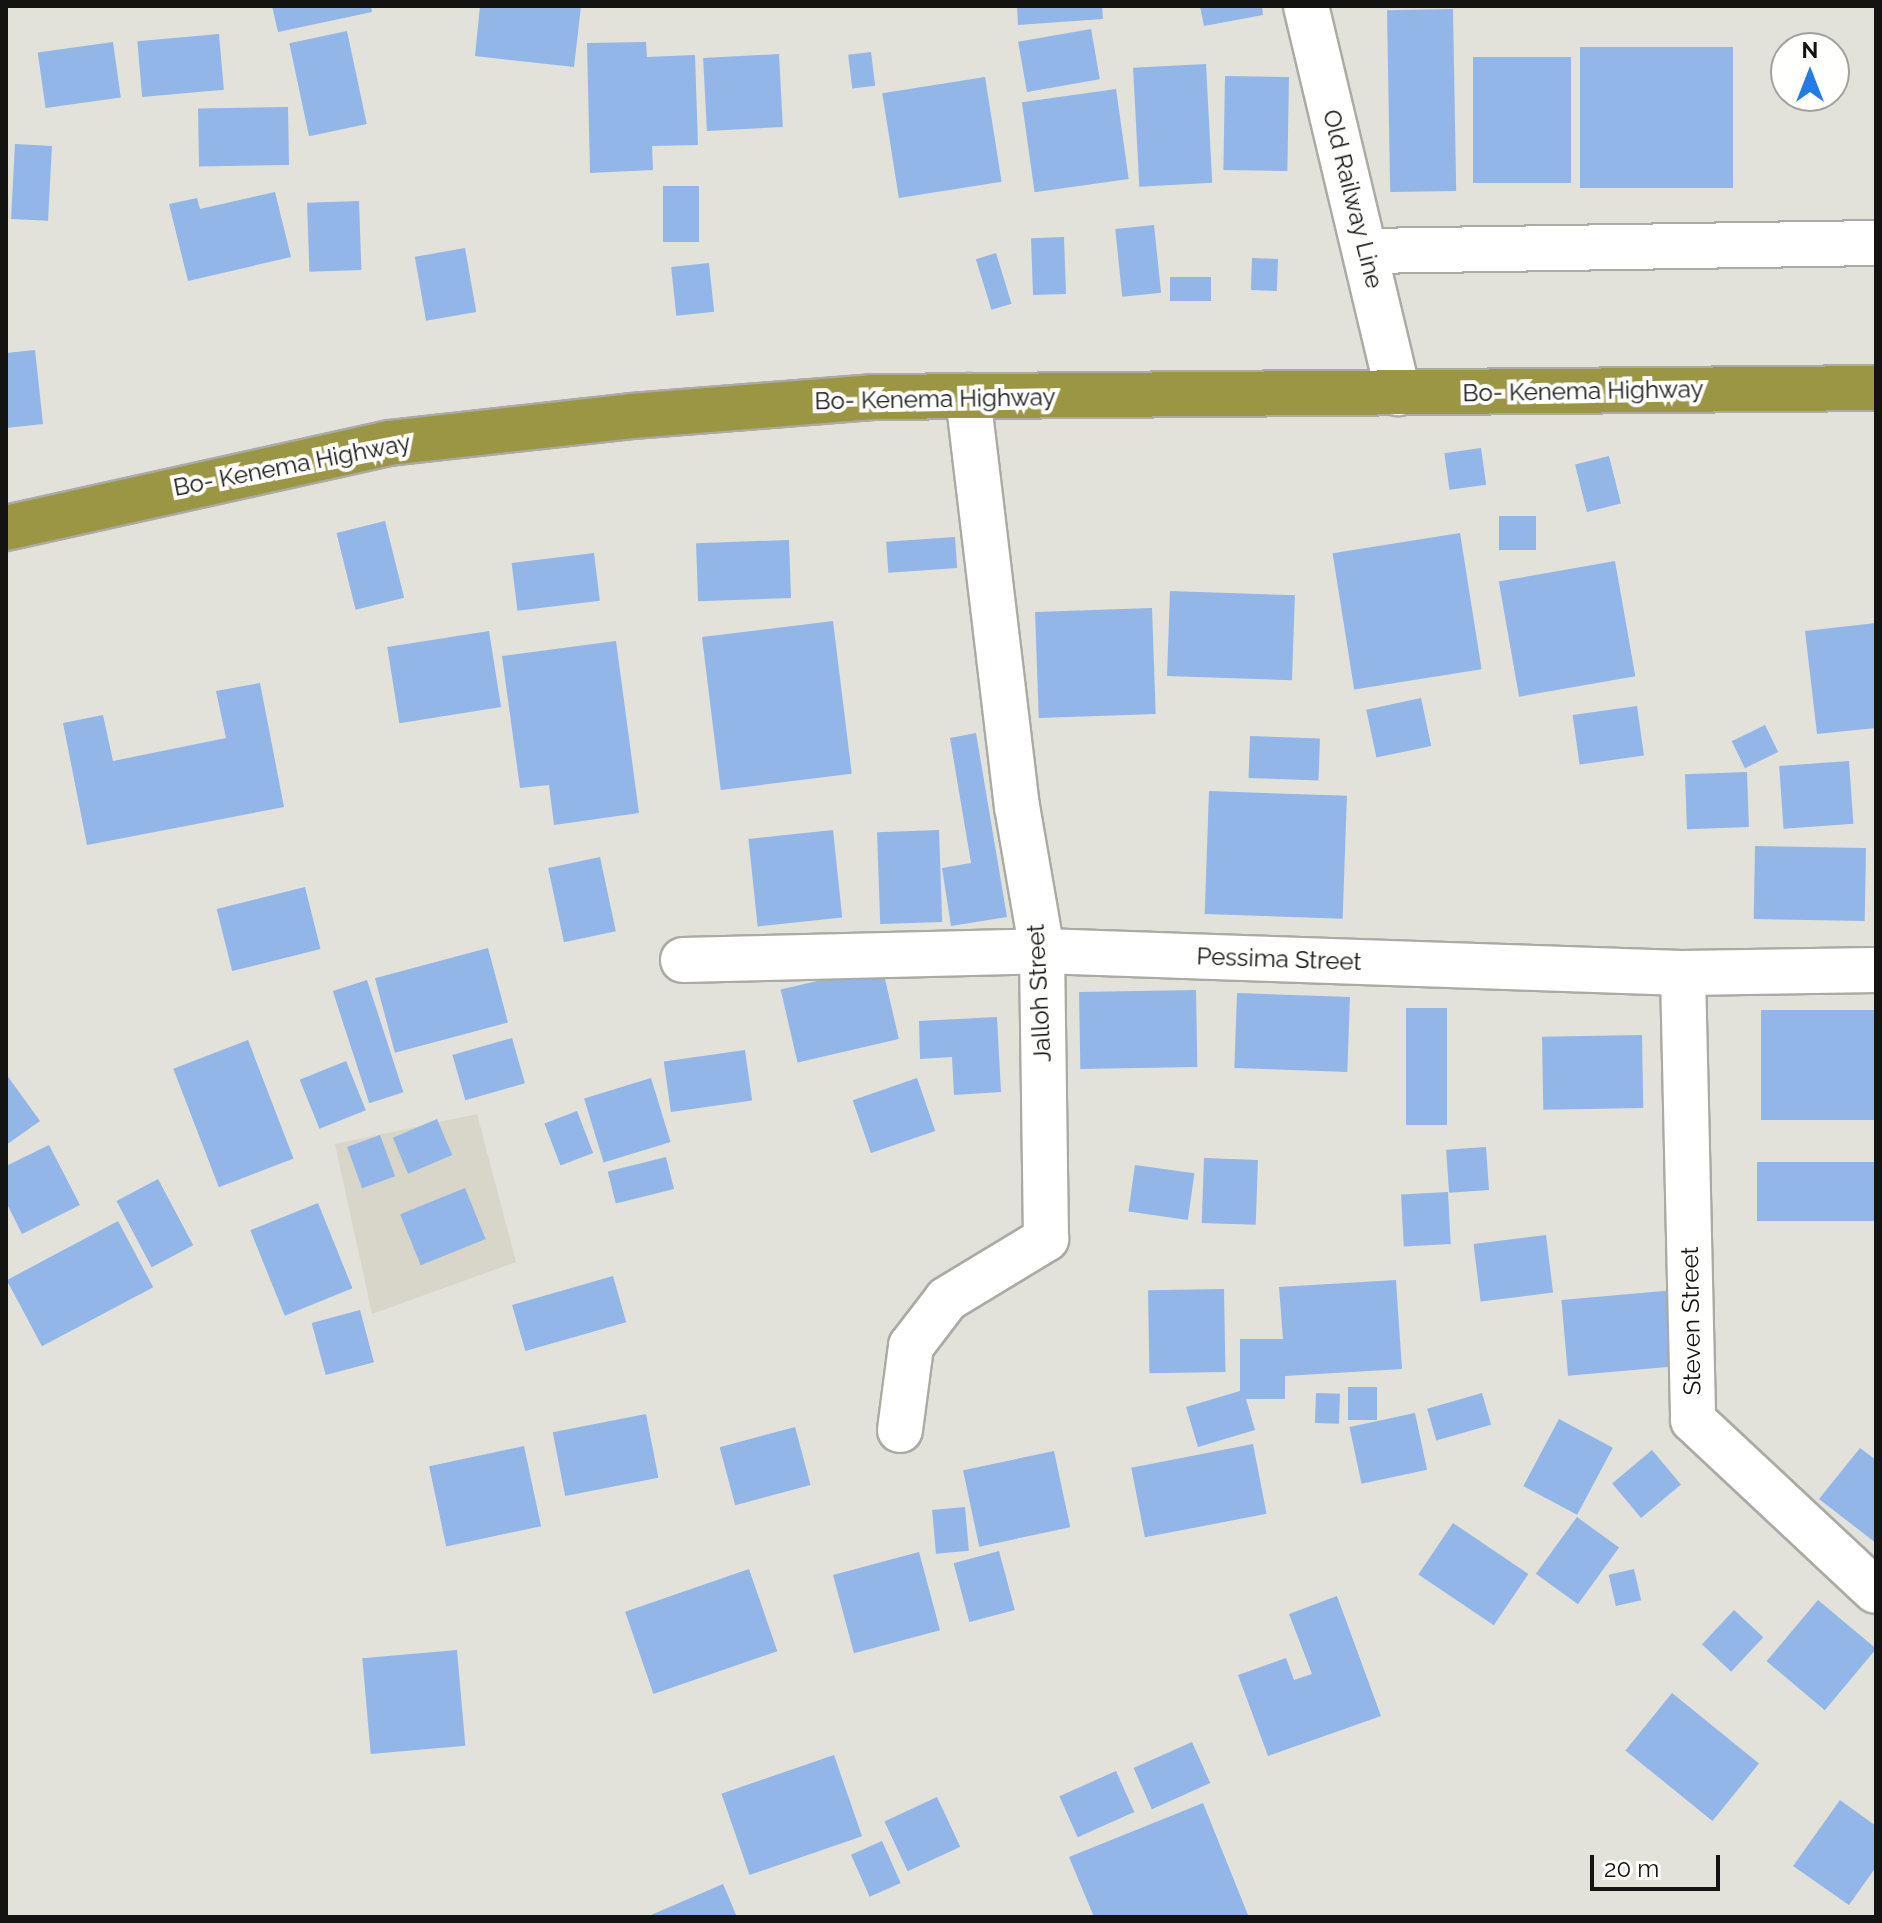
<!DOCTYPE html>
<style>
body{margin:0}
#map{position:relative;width:1882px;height:1923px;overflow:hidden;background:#e2e2db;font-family:Raleway,sans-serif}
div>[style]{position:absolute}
.built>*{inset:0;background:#d7d6c8}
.building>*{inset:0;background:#92b6e7;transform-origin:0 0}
.roads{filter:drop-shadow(2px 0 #ababa5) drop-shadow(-2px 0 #ababa5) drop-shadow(0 2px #ababa5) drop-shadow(0 -2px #ababa5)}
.minor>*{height:44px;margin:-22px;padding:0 22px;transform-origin:22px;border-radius:22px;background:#fff}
.highway>*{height:44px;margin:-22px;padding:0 22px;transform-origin:22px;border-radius:22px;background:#9b9644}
span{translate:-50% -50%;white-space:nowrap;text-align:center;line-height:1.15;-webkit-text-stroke:8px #fffffe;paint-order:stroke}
.street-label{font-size:24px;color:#131311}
.frame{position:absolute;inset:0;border:8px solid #131311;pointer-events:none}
.north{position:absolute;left:1770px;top:32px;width:80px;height:80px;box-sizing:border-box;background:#fffffe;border:2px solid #a1a19f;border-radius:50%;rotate:0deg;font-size:22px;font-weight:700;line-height:32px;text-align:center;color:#131311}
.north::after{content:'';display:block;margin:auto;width:28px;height:36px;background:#237be5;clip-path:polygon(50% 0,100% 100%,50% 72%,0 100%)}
.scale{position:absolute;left:1590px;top:1855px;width:130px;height:36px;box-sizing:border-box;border:4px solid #131311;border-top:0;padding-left:10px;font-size:24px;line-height:28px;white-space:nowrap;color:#131311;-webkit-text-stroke:6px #fffffe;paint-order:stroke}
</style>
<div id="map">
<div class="built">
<i style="clip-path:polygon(477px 1114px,516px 1262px,372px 1314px,335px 1144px)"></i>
</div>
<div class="building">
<i style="clip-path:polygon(272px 6px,371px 6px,372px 12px,278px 32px)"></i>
<i style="clip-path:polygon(480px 6px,581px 6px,574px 67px,475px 56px)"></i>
<i style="clip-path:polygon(1017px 6px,1102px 6px,1103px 19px,1018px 25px)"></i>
<i style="clip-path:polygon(1200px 6px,1262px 6px,1263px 15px,1204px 26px)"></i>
<i style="left:1453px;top:9px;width:182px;height:66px;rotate:89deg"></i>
<i style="left:1091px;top:29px;width:51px;height:74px;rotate:80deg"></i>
<i style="left:347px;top:31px;width:95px;height:59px;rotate:78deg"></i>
<i style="left:219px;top:34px;width:56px;height:82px;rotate:85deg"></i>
<i style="left:113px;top:42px;width:56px;height:76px;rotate:82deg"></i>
<i style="clip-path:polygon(646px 42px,647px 57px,695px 55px,698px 145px,652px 146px,653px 170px,590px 173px,587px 43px)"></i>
<i style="left:1580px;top:47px;width:153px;height:141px"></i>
<i style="left:871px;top:52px;width:34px;height:23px;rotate:83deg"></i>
<i style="left:779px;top:54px;width:73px;height:76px;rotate:87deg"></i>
<i style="left:1473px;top:57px;width:98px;height:126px"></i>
<i style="left:1206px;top:64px;width:119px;height:73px;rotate:87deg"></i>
<i style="left:1225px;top:76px;width:64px;height:94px;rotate:1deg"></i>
<i style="left:985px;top:77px;width:106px;height:104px;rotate:81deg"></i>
<i style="left:1116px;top:89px;width:91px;height:95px;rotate:82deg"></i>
<i style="left:288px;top:107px;width:58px;height:90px;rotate:89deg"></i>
<i style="left:15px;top:144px;width:37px;height:75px;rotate:3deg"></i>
<i style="left:663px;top:186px;width:36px;height:56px"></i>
<i style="clip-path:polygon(275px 192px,291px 257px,188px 281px,169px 204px,197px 198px,200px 209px)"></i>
<i style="left:359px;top:201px;width:69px;height:52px;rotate:88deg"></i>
<i style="left:1154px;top:225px;width:68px;height:39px;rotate:84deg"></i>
<i style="left:1064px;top:237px;width:57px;height:33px;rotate:88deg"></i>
<i style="left:465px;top:248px;width:65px;height:51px;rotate:80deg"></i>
<i style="left:996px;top:253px;width:53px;height:21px;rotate:73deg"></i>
<i style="left:1252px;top:258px;width:26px;height:32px;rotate:2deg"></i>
<i style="left:709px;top:263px;width:49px;height:38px;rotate:84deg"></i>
<i style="left:1170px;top:277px;width:41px;height:24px"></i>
<i style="clip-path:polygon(35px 350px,43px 424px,6px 428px,6px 353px)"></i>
<i style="left:1481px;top:448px;width:37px;height:37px;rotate:82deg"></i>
<i style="left:1609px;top:456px;width:49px;height:35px;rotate:76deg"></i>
<i style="left:1499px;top:516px;width:37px;height:34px"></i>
<i style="left:385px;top:521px;width:79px;height:50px;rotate:76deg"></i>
<i style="left:1460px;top:533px;width:138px;height:129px;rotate:81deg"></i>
<i style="left:955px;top:537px;width:31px;height:69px;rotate:86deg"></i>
<i style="left:789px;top:540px;width:58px;height:93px;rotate:88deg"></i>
<i style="left:594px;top:553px;width:48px;height:83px;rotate:83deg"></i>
<i style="left:1615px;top:561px;width:117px;height:118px;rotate:80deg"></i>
<i style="left:1170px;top:591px;width:125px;height:85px;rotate:2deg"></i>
<i style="left:1152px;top:608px;width:106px;height:117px;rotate:88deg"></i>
<i style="left:833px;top:621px;width:154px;height:132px;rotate:83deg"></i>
<i style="clip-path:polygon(1876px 623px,1876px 728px,1817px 734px,1805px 631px)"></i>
<i style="left:489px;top:631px;width:77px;height:103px;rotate:81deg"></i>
<i style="clip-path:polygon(616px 641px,639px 813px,554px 825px,549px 785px,520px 788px,502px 656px)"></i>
<i style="clip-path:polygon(260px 683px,284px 807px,87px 845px,63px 723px,103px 715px,113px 761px,226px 738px,216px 691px)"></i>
<i style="left:1421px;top:698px;width:49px;height:56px;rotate:78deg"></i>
<i style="left:1637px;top:706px;width:50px;height:65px;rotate:82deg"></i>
<i style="left:1765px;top:725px;width:30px;height:37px;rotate:64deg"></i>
<i style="clip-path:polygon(976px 733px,1007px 917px,951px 926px,942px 868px,971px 863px,950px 738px)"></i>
<i style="left:1250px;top:736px;width:70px;height:42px;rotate:2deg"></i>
<i style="left:1849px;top:761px;width:63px;height:70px;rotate:86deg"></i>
<i style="left:1747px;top:772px;width:55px;height:62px;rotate:88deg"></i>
<i style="left:1209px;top:791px;width:138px;height:123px;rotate:2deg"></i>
<i style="left:833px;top:830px;width:88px;height:85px;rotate:84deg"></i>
<i style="left:939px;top:830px;width:92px;height:62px;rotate:88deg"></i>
<i style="left:1755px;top:846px;width:111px;height:73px;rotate:1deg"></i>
<i style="left:600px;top:857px;width:76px;height:53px;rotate:78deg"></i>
<i style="left:305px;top:887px;width:64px;height:91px;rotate:76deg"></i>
<i style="left:488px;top:948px;width:77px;height:117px;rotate:75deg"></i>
<i style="left:882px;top:966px;width:75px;height:104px;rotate:77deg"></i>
<i style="left:367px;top:980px;width:118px;height:36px;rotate:72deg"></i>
<i style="left:1196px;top:990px;width:77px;height:117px;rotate:89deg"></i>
<i style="left:1237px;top:993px;width:113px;height:75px;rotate:2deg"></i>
<i style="left:1406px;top:1008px;width:41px;height:117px"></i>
<i style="left:1876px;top:1010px;width:110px;height:115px;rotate:90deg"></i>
<i style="clip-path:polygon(997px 1017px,1001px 1092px,954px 1095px,952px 1057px,920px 1059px,919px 1021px)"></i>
<i style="left:1642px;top:1035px;width:73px;height:100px;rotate:89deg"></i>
<i style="left:512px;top:1038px;width:47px;height:62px;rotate:74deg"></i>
<i style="left:248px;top:1040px;width:127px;height:80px;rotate:69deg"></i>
<i style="left:745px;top:1050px;width:51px;height:82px;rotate:82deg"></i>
<i style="left:346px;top:1061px;width:53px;height:50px;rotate:68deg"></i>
<i style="clip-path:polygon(6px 1074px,40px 1121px,6px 1145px)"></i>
<i style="left:651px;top:1078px;width:67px;height:70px;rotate:73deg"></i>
<i style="left:917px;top:1078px;width:56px;height:68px;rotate:71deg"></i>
<i style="left:577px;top:1111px;width:45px;height:35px;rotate:69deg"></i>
<i style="left:437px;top:1119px;width:39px;height:48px;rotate:67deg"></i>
<i style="left:380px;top:1135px;width:44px;height:35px;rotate:70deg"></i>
<i style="clip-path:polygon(49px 1145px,80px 1205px,22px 1234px,6px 1202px,6px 1166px)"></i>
<i style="left:1486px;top:1147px;width:43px;height:40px;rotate:86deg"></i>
<i style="left:666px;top:1157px;width:33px;height:60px;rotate:76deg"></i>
<i style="left:1204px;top:1158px;width:54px;height:65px;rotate:2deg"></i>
<i style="left:1876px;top:1162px;width:59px;height:119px;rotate:90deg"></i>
<i style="left:1135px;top:1165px;width:60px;height:47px;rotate:8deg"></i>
<i style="left:158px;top:1179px;width:75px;height:47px;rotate:62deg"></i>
<i style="left:465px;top:1188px;width:55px;height:70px;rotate:68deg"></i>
<i style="left:1448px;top:1192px;width:52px;height:47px;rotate:87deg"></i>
<i style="left:318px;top:1203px;width:92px;height:73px;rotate:68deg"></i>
<i style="left:118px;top:1221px;width:75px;height:126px;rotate:62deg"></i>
<i style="left:1546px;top:1235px;width:58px;height:73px;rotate:83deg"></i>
<i style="left:613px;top:1276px;width:48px;height:105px;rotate:74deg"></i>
<i style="clip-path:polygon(1396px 1280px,1402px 1369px,1285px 1376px,1285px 1399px,1246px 1399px,1255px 1430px,1198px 1447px,1186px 1407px,1240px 1391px,1240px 1339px,1283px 1339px,1279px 1287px)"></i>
<i style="left:1224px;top:1289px;width:83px;height:76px;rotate:89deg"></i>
<i style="left:1675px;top:1290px;width:76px;height:114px;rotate:85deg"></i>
<i style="left:360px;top:1310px;width:54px;height:50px;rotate:75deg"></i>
<i style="left:1348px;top:1387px;width:29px;height:33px"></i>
<i style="left:1316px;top:1393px;width:24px;height:30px;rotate:2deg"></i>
<i style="left:1482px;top:1393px;width:33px;height:57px;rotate:74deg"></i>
<i style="left:1415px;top:1413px;width:58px;height:67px;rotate:78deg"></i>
<i style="left:646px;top:1414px;width:65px;height:95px;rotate:79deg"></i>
<i style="left:1559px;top:1419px;width:61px;height:76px;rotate:28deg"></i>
<i style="left:795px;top:1427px;width:60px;height:78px;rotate:75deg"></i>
<i style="left:1253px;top:1444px;width:71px;height:124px;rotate:79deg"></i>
<i style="left:524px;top:1446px;width:82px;height:97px;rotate:78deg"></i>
<i style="clip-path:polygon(1860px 1448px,1876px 1460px,1876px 1543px,1819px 1499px)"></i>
<i style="left:1652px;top:1450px;width:45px;height:52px;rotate:50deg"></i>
<i style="left:1054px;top:1451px;width:78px;height:93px;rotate:78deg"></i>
<i style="left:965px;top:1507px;width:44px;height:33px;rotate:85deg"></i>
<i style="left:1577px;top:1517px;width:52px;height:70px;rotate:36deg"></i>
<i style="left:1453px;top:1523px;width:91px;height:62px;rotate:34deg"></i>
<i style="left:999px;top:1551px;width:61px;height:47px;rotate:75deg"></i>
<i style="left:919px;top:1552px;width:81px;height:89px;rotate:75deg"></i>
<i style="left:749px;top:1569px;width:87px;height:131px;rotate:71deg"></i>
<i style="left:1634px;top:1569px;width:32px;height:26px;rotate:77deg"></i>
<i style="clip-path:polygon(1337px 1596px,1381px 1716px,1268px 1756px,1238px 1675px,1286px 1658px,1294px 1680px,1312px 1674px,1289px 1614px)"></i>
<i style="left:1818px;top:1600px;width:76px;height:80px;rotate:40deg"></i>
<i style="left:1734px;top:1610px;width:40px;height:47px;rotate:43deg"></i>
<i style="left:457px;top:1650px;width:96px;height:95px;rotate:85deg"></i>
<i style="left:1672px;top:1693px;width:112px;height:74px;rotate:39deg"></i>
<i style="left:1192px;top:1742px;width:45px;height:64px;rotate:66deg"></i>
<i style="left:834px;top:1755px;width:86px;height:119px;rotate:71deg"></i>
<i style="left:1116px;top:1771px;width:45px;height:62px;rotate:66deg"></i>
<i style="left:937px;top:1797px;width:55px;height:58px;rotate:65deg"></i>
<i style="clip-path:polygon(1840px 1800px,1876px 1826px,1876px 1867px,1849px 1905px,1793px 1866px)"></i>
<i style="clip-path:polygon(1203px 1803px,1248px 1915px,1094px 1917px,1069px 1857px)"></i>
<i style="left:882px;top:1841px;width:46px;height:34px;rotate:66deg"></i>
<i style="clip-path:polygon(723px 1884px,737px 1917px,652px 1917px,651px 1915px)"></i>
</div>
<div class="roads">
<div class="minor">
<i style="left:1306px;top:6px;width:398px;rotate:76.6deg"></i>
<i style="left:1367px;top:251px;width:509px;rotate:-0.9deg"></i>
<i style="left:683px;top:960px;width:359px;rotate:-1.4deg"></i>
<i style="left:1042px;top:951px;width:641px;rotate:1.97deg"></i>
<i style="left:1683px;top:973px;width:193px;rotate:-0.9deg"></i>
<i style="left:1683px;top:973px;width:447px;rotate:88.7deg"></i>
<i style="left:1693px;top:1420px;width:250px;rotate:43.1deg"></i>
<i style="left:900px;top:1430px;width:85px;rotate:-82.5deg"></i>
<i style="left:911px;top:1346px;width:59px;rotate:-52.5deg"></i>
<i style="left:947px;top:1299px;width:116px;rotate:-31.2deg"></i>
<i style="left:1046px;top:1239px;width:288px;rotate:-90.8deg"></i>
<i style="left:1042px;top:951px;width:146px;rotate:-99.8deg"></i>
<i style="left:1017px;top:807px;width:414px;rotate:-96.8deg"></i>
</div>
<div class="highway">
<i style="left:6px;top:528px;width:392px;rotate:-12.5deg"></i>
<i style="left:389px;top:443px;width:244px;rotate:-6.3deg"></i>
<i style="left:632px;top:416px;width:241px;rotate:-4.5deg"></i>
<i style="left:872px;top:397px;width:1004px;rotate:-0.51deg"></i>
</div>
</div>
<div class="street-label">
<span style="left:1353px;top:199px;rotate:76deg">Old Railway Line</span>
<span style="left:1583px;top:391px;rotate:-1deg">Bo- Kenema Highway</span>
<span style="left:935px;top:399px;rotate:-1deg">Bo- Kenema Highway</span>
<span style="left:292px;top:465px;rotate:-11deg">Bo- Kenema Highway</span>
<span style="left:1279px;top:959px;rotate:2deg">Pessima Street</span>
<span style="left:1039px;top:993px;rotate:-93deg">Jalloh Street</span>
<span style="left:1691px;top:1321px;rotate:-91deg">Steven Street</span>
</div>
<div class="frame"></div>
<div class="north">N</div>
<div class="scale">20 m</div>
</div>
